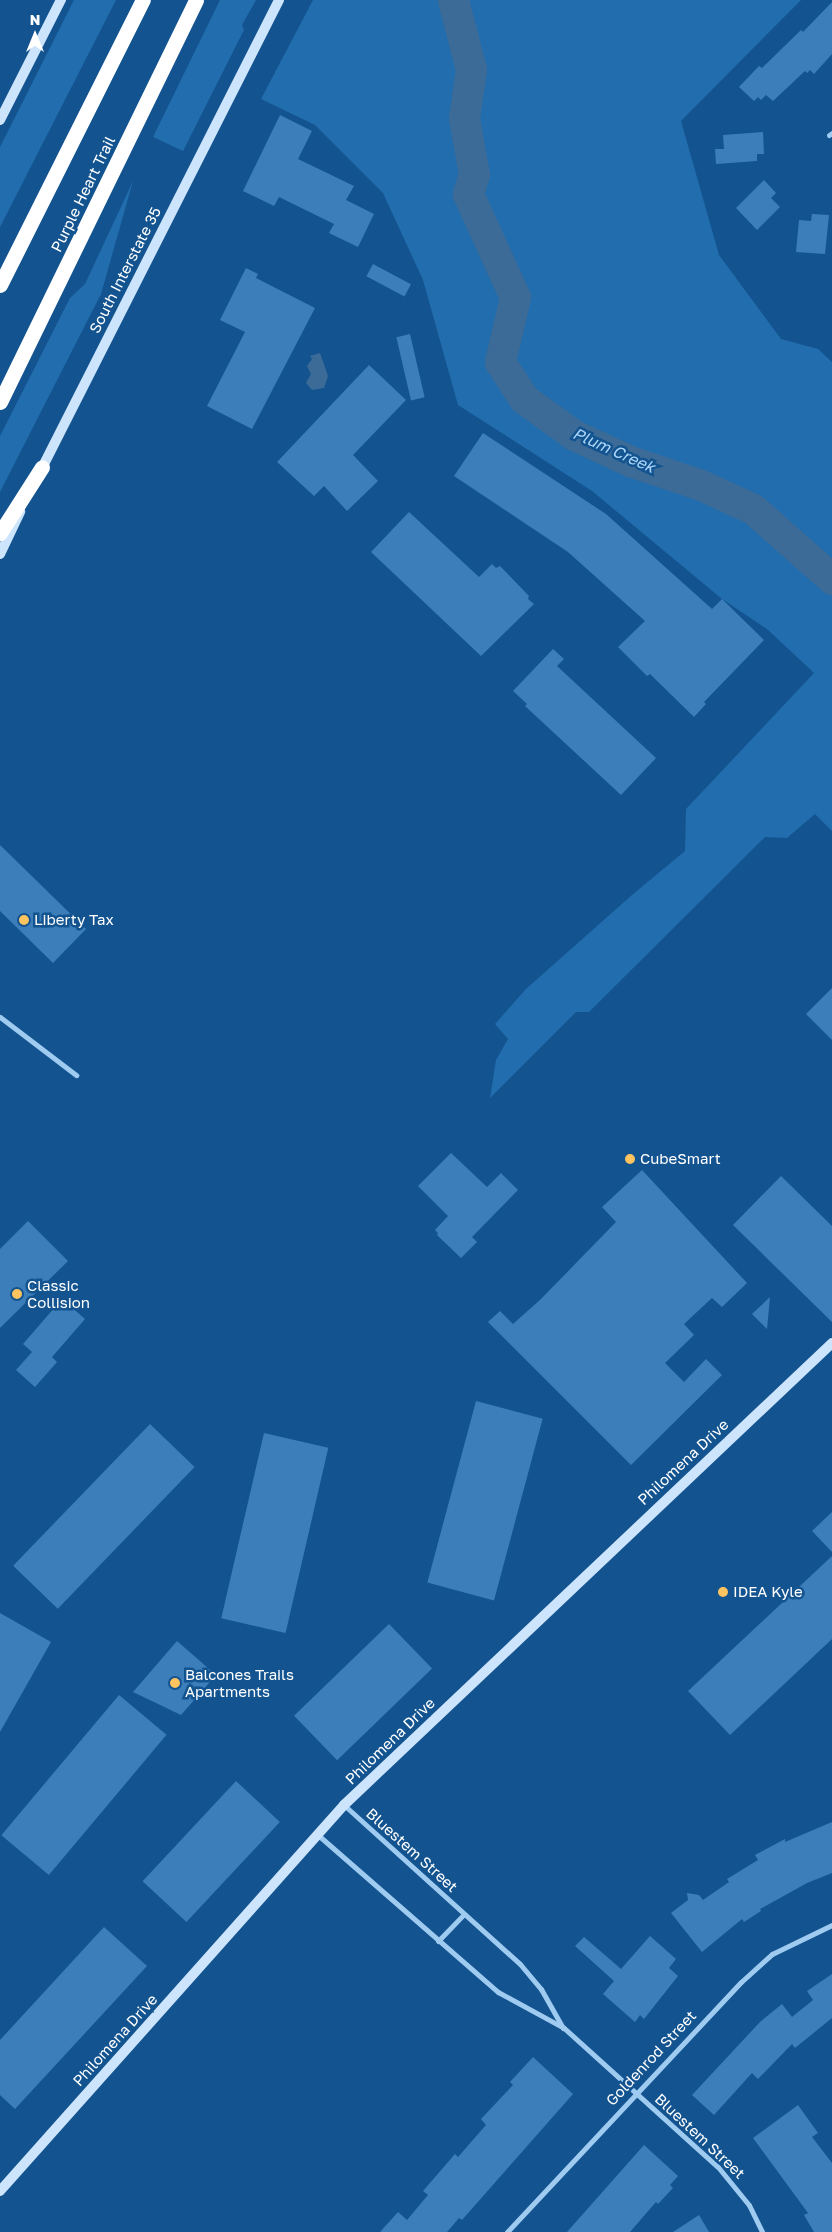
<!DOCTYPE html>
<style>
body{margin:0}
#map{position:relative;width:832px;height:2232px;overflow:hidden;background:#135490;font-family:"Golos Text",sans-serif}
div>[style]{position:absolute}
.green>*{inset:0;background:#226dad}
.water>*{inset:0;background:#3c6b97}
.river>*{height:31px;margin:-15.5px;padding:0 15.5px;transform-origin:15.5px;border-radius:15.5px;background:#3c6b97}
.building>*{inset:0;background:#3c7eb9;transform-origin:0 0}
.street>*{height:5px;margin:-2.5px;padding:0 2.5px;transform-origin:2.5px;border-radius:2.5px;background:#9fcbf1}
.secondary>*{height:10px;margin:-5px;padding:0 5px;transform-origin:5px;border-radius:5px;background:#cde5fc}
.highway>*{height:15px;margin:-7.5px;padding:0 7.5px;transform-origin:7.5px;border-radius:7.5px;background:#fff}
.dots>*{width:14px;height:14px;translate:-50% -50%;box-sizing:border-box;border:2px solid #135490;border-radius:50%}
span{translate:-50% -50%;white-space:nowrap;text-align:center;line-height:1.15;-webkit-text-stroke:5px #135490;paint-order:stroke}
.street-label{font-size:15px;color:#fff}
.poi-label{font-size:15px;color:#fff}
.left{translate:0 -50%;text-align:left}
.water-label{font-size:16px;color:#abd5f9;font-style:italic}
.north{position:absolute;left:10px;top:10px;width:50px;height:50px;-webkit-text-stroke:4px #135490;paint-order:stroke;rotate:0deg;font-size:14px;font-weight:700;line-height:20px;text-align:center;color:#fff}
.north::after{content:'';display:block;margin:auto;width:18px;height:22px;background:#fff;clip-path:polygon(50% 0,100% 100%,50% 72%,0 100%)}
</style>
<div id="map">
<div class="green">
<i style="clip-path:polygon(74px 0,116px 0,0 227px,0 147px)"></i>
<i style="clip-path:polygon(220px 0,256px 0,242px 25px,244px 30px,183px 151px,153px 137px)"></i>
<i style="clip-path:polygon(313px 0,801px 0,681px 121px,719px 255px,781px 339px,818px 349px,832px 362px,832px 831px,815px 814px,787px 838px,765px 837px,589px 1012px,576px 1012px,490px 1098px,496px 1060px,508px 1039px,495px 1024px,526px 989px,632px 895px,685px 851px,686px 809px,814px 673px,767px 629px,722px 599px,592px 491px,458px 405px,423px 280px,383px 193px,315px 125px,261px 99px)"></i>
<i style="clip-path:polygon(133px 181px,101px 294px,0 492px,0 436px,70px 298px,85px 284px)"></i>
</div>
<div class="water">
<i style="clip-path:polygon(320px 353px,328px 376px,324px 388px,312px 390px,306px 383px,311px 374px,307px 366px,312px 359px,310px 356px)"></i>
</div>
<div class="river">
<i style="left:453px;top:0;width:71px;rotate:75.4deg"></i>
<i style="left:471px;top:69px;width:49px;rotate:98.1deg"></i>
<i style="left:464px;top:118px;width:57px;rotate:79.9deg"></i>
<i style="left:474px;top:174px;width:21px;rotate:107deg"></i>
<i style="left:468px;top:194px;width:113px;rotate:65.5deg"></i>
<i style="left:515px;top:297px;width:67px;rotate:103deg"></i>
<i style="left:500px;top:362px;width:44px;rotate:57deg"></i>
<i style="left:524px;top:399px;width:62px;rotate:35.8deg"></i>
<i style="left:574px;top:435px;width:62px;rotate:24.9deg"></i>
<i style="left:630px;top:461px;width:75px;rotate:18.7deg"></i>
<i style="left:701px;top:485px;width:57px;rotate:24.8deg"></i>
<i style="left:753px;top:509px;width:106px;rotate:41.5deg"></i>
</div>
<div class="building">
<i style="clip-path:polygon(832px 2px,832px 54px,814px 74px,810px 70px,807px 73px,805px 71px,773px 101px,766px 95px,761px 100px,758px 97px,754px 101px,739px 87px,759px 66px,762px 68px,801px 30px,803px 32px)"></i>
<i style="clip-path:polygon(280px 115px,312px 131px,298px 159px,354px 186px,346px 200px,374px 214px,358px 247px,329px 233px,334px 224px,279px 197px,274px 206px,243px 191px)"></i>
<i style="clip-path:polygon(763px 132px,764px 154px,757px 154px,757px 161px,716px 164px,715px 149px,724px 149px,723px 135px)"></i>
<i style="clip-path:polygon(764px 180px,776px 193px,771px 198px,780px 207px,757px 230px,736px 208px)"></i>
<i style="clip-path:polygon(812px 214px,829px 215px,825px 254px,796px 252px,799px 220px,811px 221px)"></i>
<i style="left:373px;top:264px;width:43px;height:14px;rotate:28deg"></i>
<i style="clip-path:polygon(246px 268px,258px 274px,256px 278px,315px 308px,252px 429px,207px 406px,245px 332px,220px 320px)"></i>
<i style="left:410px;top:334px;width:65px;height:14px;rotate:77deg"></i>
<i style="clip-path:polygon(369px 365px,406px 400px,353px 455px,378px 481px,347px 511px,324px 486px,314px 496px,277px 462px)"></i>
<i style="clip-path:polygon(483px 433px,606px 514px,712px 609px,722px 599px,764px 640px,704px 702px,706px 704px,694px 717px,650px 674px,647px 676px,618px 647px,645px 621px,568px 552px,454px 476px)"></i>
<i style="clip-path:polygon(409px 512px,479px 577px,492px 564px,496px 568px,500px 566px,529px 596px,528px 599px,534px 604px,481px 656px,371px 552px)"></i>
<i style="clip-path:polygon(553px 649px,564px 659px,557px 666px,656px 758px,621px 795px,525px 706px,527px 704px,513px 691px)"></i>
<i style="clip-path:polygon(0 845px,86px 929px,53px 963px,0 911px)"></i>
<i style="clip-path:polygon(832px 988px,832px 1040px,806px 1014px)"></i>
<i style="clip-path:polygon(451px 1153px,487px 1187px,501px 1173px,518px 1190px,472px 1237px,477px 1242px,461px 1258px,437px 1235px,438px 1233px,435px 1230px,448px 1216px,418px 1186px)"></i>
<i style="clip-path:polygon(642px 1170px,747px 1283px,722px 1307px,712px 1298px,684px 1324px,694px 1335px,665px 1363px,684px 1382px,706px 1359px,722px 1375px,631px 1465px,488px 1322px,500px 1311px,513px 1324px,541px 1299px,616px 1222px,602px 1207px)"></i>
<i style="clip-path:polygon(781px 1176px,832px 1226px,832px 1322px,733px 1225px)"></i>
<i style="clip-path:polygon(28px 1221px,68px 1261px,0 1328px,0 1249px)"></i>
<i style="clip-path:polygon(770px 1297px,767px 1329px,752px 1314px)"></i>
<i style="clip-path:polygon(62px 1299px,85px 1319px,52px 1357px,57px 1362px,35px 1387px,16px 1370px,32px 1352px,23px 1344px)"></i>
<i style="left:476px;top:1401px;width:69px;height:188px;rotate:15deg"></i>
<i style="left:150px;top:1424px;width:62px;height:197px;rotate:44deg"></i>
<i style="left:264px;top:1433px;width:66px;height:190px;rotate:13deg"></i>
<i style="clip-path:polygon(832px 1512px,832px 1552px,812px 1531px)"></i>
<i style="clip-path:polygon(832px 1556px,832px 1639px,730px 1735px,688px 1691px)"></i>
<i style="clip-path:polygon(0 1613px,51px 1642px,0 1732px)"></i>
<i style="left:389px;top:1624px;width:62px;height:132px;rotate:46deg"></i>
<i style="clip-path:polygon(177px 1641px,216px 1675px,181px 1715px,133px 1692px)"></i>
<i style="left:119px;top:1695px;width:62px;height:183px;rotate:40deg"></i>
<i style="left:236px;top:1781px;width:60px;height:137px;rotate:43deg"></i>
<i style="clip-path:polygon(832px 1822px,832px 1873px,807px 1883px,760px 1909px,761px 1911px,744px 1922px,742px 1919px,702px 1952px,671px 1913px,688px 1900px,687px 1893px,699px 1895px,703px 1900px,729px 1882px,727px 1879px,758px 1860px,755px 1855px,785px 1839px,785px 1842px)"></i>
<i style="clip-path:polygon(104px 1927px,147px 1966px,15px 2109px,0 2095px,0 2040px)"></i>
<i style="clip-path:polygon(650px 1936px,676px 1959px,669px 1968px,678px 1976px,644px 2019px,640px 2015px,635px 2022px,603px 1994px,614px 1981px,575px 1946px,584px 1937px,621px 1969px)"></i>
<i style="clip-path:polygon(832px 1974px,832px 2018px,795px 2048px,792px 2044px,758px 2079px,752px 2073px,714px 2115px,692px 2095px,760px 2022px,782px 2004px,792px 2017px,813px 2000px,807px 1991px)"></i>
<i style="clip-path:polygon(533px 2057px,573px 2094px,462px 2220px,459px 2218px,447px 2232px,380px 2232px,398px 2212px,407px 2220px,428px 2195px,423px 2191px,455px 2154px,458px 2157px,486px 2125px,481px 2119px,513px 2085px,510px 2082px)"></i>
<i style="clip-path:polygon(798px 2105px,818px 2133px,812px 2137px,832px 2163px,832px 2232px,814px 2232px,804px 2215px,808px 2213px,753px 2138px)"></i>
<i style="clip-path:polygon(644px 2145px,678px 2176px,670px 2185px,673px 2188px,658px 2204px,656px 2202px,630px 2232px,567px 2232px)"></i>
<i style="clip-path:polygon(699px 2215px,709px 2232px,673px 2232px)"></i>
</div>
<div class="street">
<i style="left:829px;top:135px;width:4px;rotate:-34deg"></i>
<i style="left:0;top:1017px;width:96px;rotate:37.3deg"></i>
<i style="left:344px;top:1805px;width:237px;rotate:42.1deg"></i>
<i style="left:520px;top:1964px;width:33px;rotate:50deg"></i>
<i style="left:541px;top:1989px;width:45px;rotate:60.6deg"></i>
<i style="left:318px;top:1835px;width:239px;rotate:41.1deg"></i>
<i style="left:498px;top:1992px;width:75px;rotate:28.6deg"></i>
<i style="left:564px;top:2028px;width:207px;rotate:42.1deg"></i>
<i style="left:718px;top:2167px;width:49px;rotate:50.8deg"></i>
<i style="left:749px;top:2205px;width:30px;rotate:64deg"></i>
<i style="left:438px;top:1941px;width:37px;rotate:-46deg"></i>
<i style="left:507px;top:2232px;width:342px;rotate:-46.9deg"></i>
<i style="left:741px;top:1982px;width:42px;rotate:-42.1deg"></i>
<i style="left:772px;top:1954px;width:67px;rotate:-25.8deg"></i>
</div>
<div class="secondary">
<i style="left:0;top:120px;width:135px;rotate:-63.1deg"></i>
<i style="left:40px;top:472px;width:529px;rotate:-63.14deg"></i>
<i style="left:0;top:554px;width:47px;rotate:-64.5deg"></i>
<i style="left:0;top:2191px;width:517px;rotate:-48.29deg"></i>
<i style="left:344px;top:1805px;width:672px;rotate:-43.43deg"></i>
</div>
<div class="highway">
<i style="left:0;top:285px;width:319px;rotate:-63.4deg"></i>
<i style="left:0;top:402px;width:447px;rotate:-64deg"></i>
<i style="left:0;top:533px;width:78px;rotate:-57.5deg"></i>
</div>
<div class="dots">
<i style="left:24px;top:920px;background:#ffc35f"></i>
<i style="left:630px;top:1159px;background:#ffc35f"></i>
<i style="left:17px;top:1294px;background:#ffc35f"></i>
<i style="left:723px;top:1592px;background:#ffc35f"></i>
<i style="left:175px;top:1683px;background:#ffc35f"></i>
</div>
<div class="street-label">
<span style="left:83px;top:194px;rotate:-64deg">Purple Heart Trail</span>
<span style="left:125px;top:270px;rotate:-63deg">South Interstate 35</span>
<span style="left:683px;top:1462px;rotate:-43deg">Philomena Drive</span>
<span style="left:390px;top:1741px;rotate:-44deg">Philomena Drive</span>
<span style="left:412px;top:1850px;rotate:42deg">Bluestem Street</span>
<span style="left:115px;top:2040px;rotate:-48deg">Philomena Drive</span>
<span style="left:651px;top:2058px;rotate:-47deg">Goldenrod Street</span>
<span style="left:700px;top:2136px;rotate:43deg">Bluestem Street</span>
</div>
<div class="poi-label">
<span class="left" style="left:34px;top:920px">Liberty Tax</span>
<span class="left" style="left:640px;top:1159px">CubeSmart</span>
<span class="left" style="left:27px;top:1294px">Classic<br>Collision</span>
<span class="left" style="left:733px;top:1592px">IDEA Kyle</span>
<span class="left" style="left:185px;top:1683px">Balcones Trails<br>Apartments</span>
</div>
<div class="water-label">
<span style="left:614px;top:450px;rotate:24deg">Plum Creek</span>
</div>
<div class="north">N</div>
</div>
